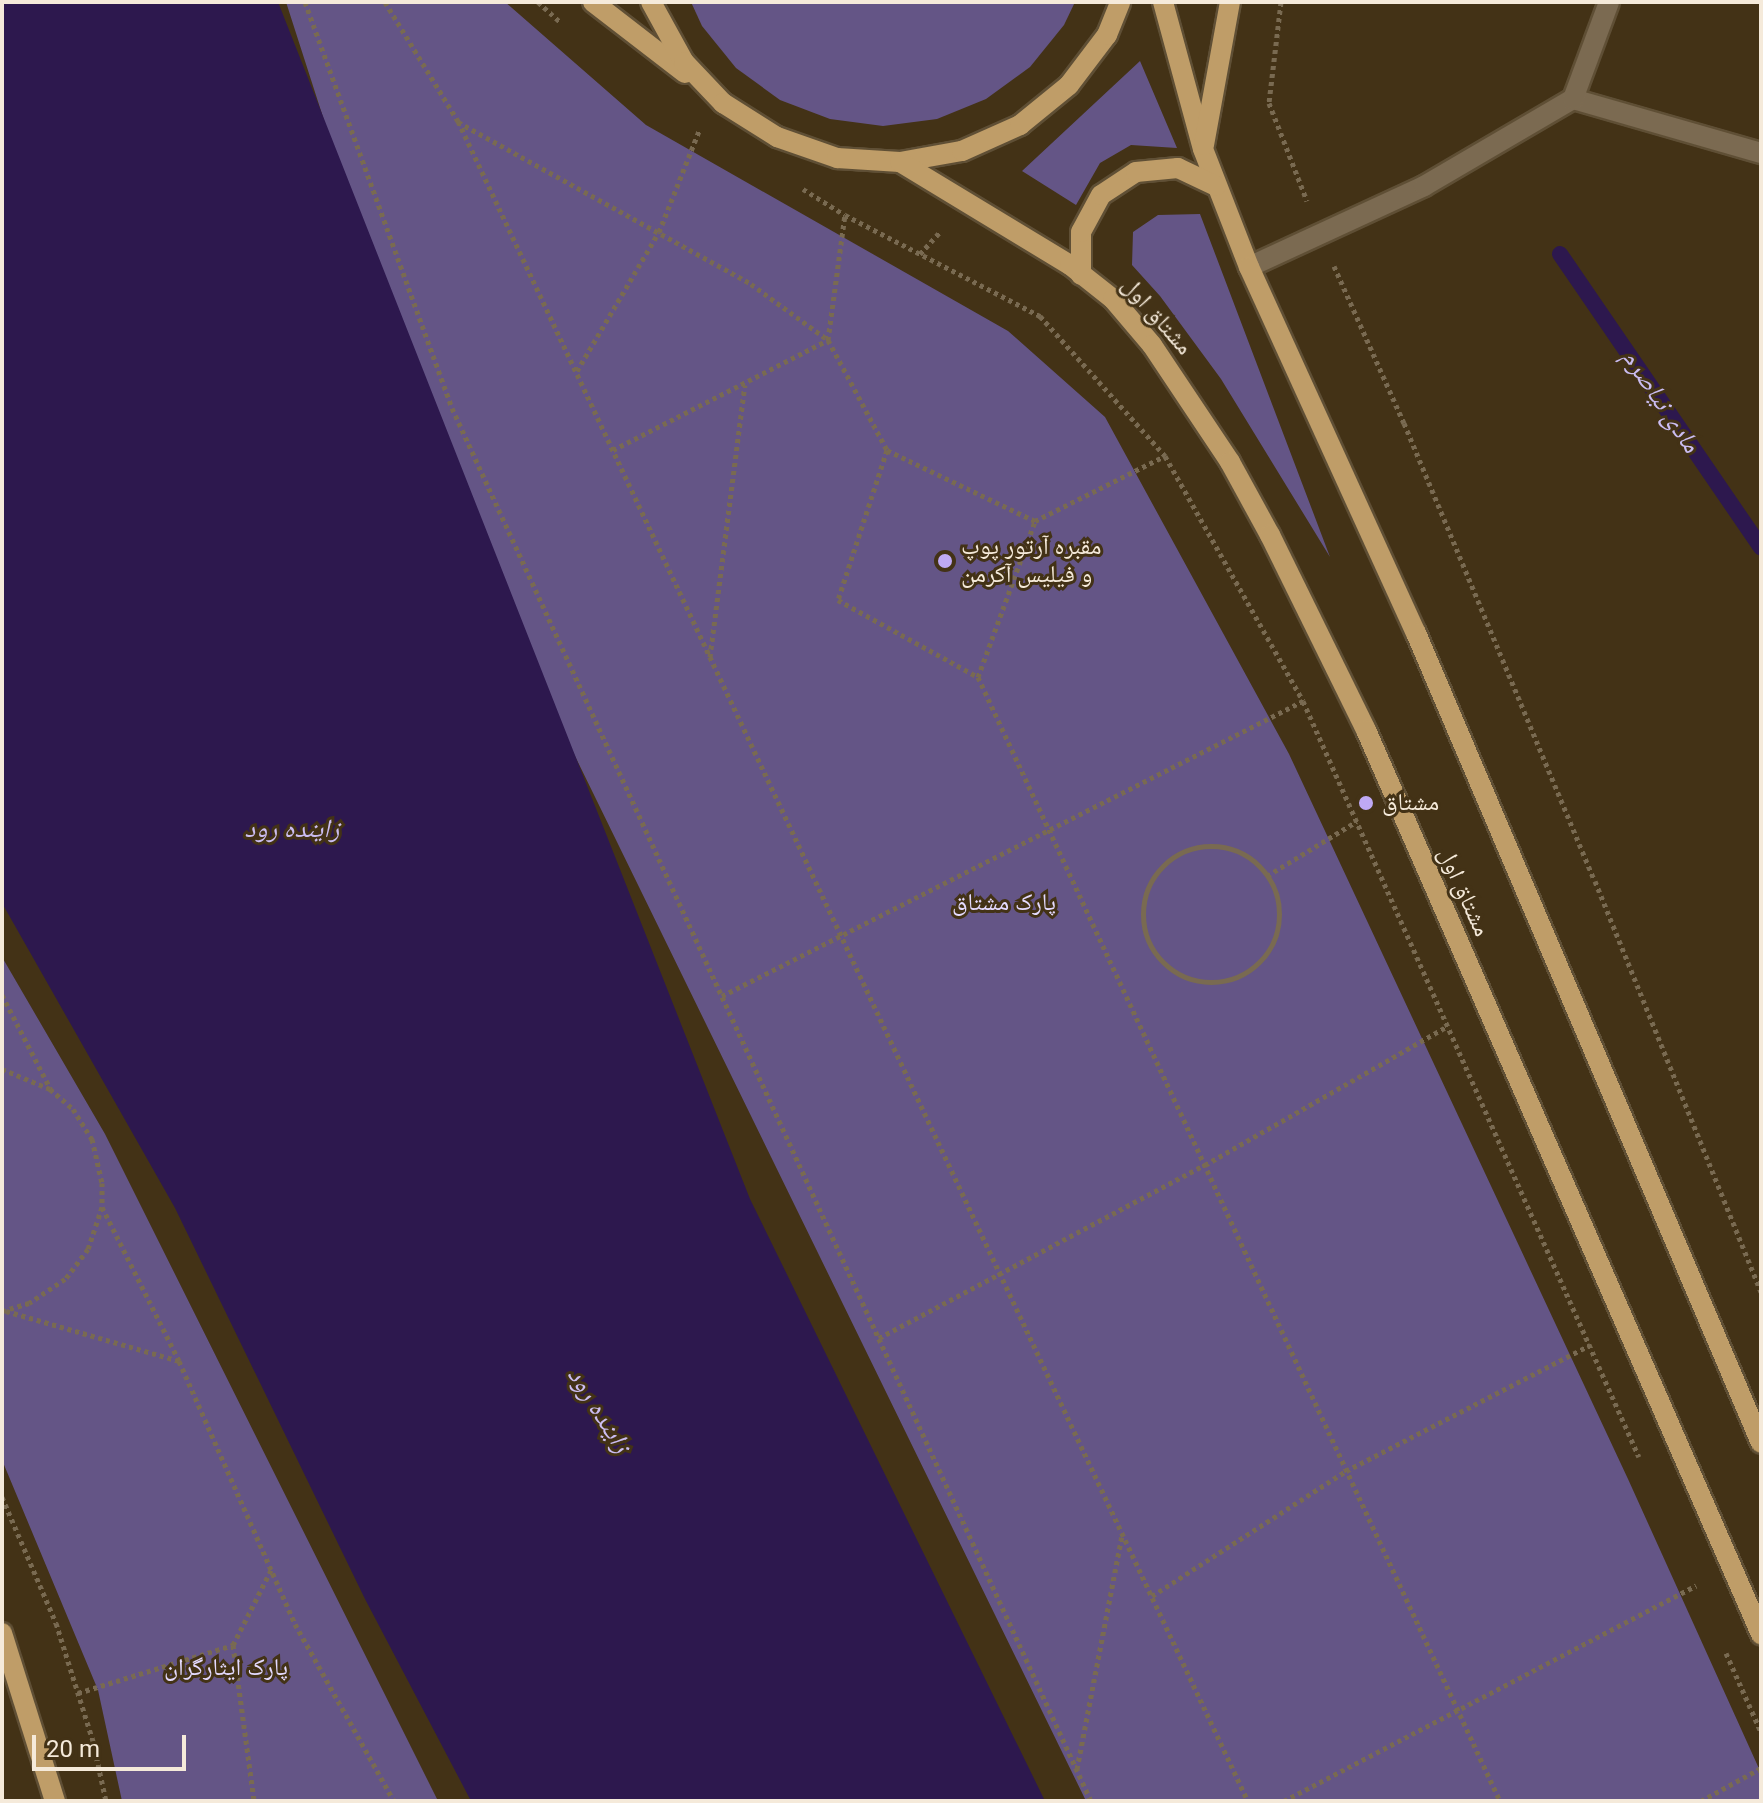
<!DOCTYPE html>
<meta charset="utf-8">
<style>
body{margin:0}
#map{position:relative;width:1763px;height:1803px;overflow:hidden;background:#433216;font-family:Roboto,"Noto Naskh Arabic",sans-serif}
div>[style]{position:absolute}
.green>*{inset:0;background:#645586}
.water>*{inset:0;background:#2d184e}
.stream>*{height:16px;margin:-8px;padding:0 8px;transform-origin:8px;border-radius:8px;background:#2d184e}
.path>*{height:5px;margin-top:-2.5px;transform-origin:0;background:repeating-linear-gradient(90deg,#796a51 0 4px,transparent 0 8px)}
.path>.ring{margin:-2.5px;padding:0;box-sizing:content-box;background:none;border:5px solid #796a51;border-radius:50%}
.roads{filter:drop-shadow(2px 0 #5f4f35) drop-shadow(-2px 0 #5f4f35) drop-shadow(0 2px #5f4f35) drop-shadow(0 -2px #5f4f35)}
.service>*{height:20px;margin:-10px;padding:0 10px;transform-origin:10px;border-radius:10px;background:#7b6a51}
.primary>*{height:20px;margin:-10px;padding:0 10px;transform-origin:10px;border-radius:10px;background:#bf9d68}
.dots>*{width:22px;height:22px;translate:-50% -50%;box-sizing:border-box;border:4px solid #433216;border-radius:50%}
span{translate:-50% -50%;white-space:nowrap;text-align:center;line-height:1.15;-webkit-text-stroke:6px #433216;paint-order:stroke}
.street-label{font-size:24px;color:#f5eada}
.poi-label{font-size:24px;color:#f5eada}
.left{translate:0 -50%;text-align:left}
.park-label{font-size:24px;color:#e4daff}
.water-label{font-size:26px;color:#cbbdf2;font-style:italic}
.frame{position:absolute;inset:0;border:4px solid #f5eada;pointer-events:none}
.scale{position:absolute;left:32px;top:1735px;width:154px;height:36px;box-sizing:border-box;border:4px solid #f5eada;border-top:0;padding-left:10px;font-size:24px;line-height:28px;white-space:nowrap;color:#f5eada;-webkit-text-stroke:6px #433216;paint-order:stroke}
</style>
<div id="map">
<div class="green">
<i style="clip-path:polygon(286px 2px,505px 2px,646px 125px,1008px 331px,1105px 417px,1289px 754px,1628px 1479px,1761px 1773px,1761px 1801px,1086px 1801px,439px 478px)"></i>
<i style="clip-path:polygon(691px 2px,1075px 2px,1064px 25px,1030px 67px,986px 99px,937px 119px,883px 126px,830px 119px,780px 100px,736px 68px,702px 26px)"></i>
<i style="clip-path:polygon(1140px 61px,1177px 148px,1131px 145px,1100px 163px,1076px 205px,1022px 171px)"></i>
<i style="clip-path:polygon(1200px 214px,1330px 557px,1221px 379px,1160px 296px,1132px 265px,1133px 232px,1158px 215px)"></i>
<i style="clip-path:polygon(2px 957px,105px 1134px,438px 1801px,122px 1801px,98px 1690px,2px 1460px)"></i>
</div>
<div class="water">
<i style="clip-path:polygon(2px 2px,278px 2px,750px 1199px,1045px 1801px,471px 1801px,365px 1599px,175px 1208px,2px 903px)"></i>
</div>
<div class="stream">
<i style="left:1560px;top:254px;width:356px;rotate:55.6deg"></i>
</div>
<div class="path">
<i style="left:305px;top:2px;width:432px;rotate:70.1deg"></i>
<i style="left:452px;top:408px;width:1533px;rotate:65.36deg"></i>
<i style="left:385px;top:2px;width:140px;rotate:58.5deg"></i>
<i style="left:458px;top:121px;width:1856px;rotate:64.82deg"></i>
<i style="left:538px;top:2px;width:31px;rotate:42deg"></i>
<i style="left:1281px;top:2px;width:102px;rotate:96.8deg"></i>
<i style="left:1269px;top:103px;width:105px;rotate:68.8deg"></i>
<i style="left:458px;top:122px;width:335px;rotate:28.9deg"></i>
<i style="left:751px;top:284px;width:95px;rotate:36deg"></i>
<i style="left:828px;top:340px;width:125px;rotate:61.8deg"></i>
<i style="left:803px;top:189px;width:49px;rotate:31.8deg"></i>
<i style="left:845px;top:215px;width:220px;rotate:27.4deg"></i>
<i style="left:1040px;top:316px;width:188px;rotate:48.2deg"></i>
<i style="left:1165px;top:456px;width:281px;rotate:60.6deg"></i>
<i style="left:1303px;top:701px;width:827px;rotate:66.04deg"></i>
<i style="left:920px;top:254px;width:31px;rotate:-48deg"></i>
<i style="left:1334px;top:266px;width:172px;rotate:66deg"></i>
<i style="left:1404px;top:423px;width:496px;rotate:67.4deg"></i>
<i style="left:1595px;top:881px;width:443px;rotate:68deg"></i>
<i style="left:577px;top:371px;width:161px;rotate:-59.5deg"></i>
<i style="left:659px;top:232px;width:109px;rotate:-68.4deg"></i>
<i style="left:613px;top:450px;width:242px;rotate:-27.1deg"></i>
<i style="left:828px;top:340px;width:126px;rotate:-82.3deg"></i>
<i style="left:1035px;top:521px;width:164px;rotate:-154.4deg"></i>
<i style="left:887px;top:450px;width:158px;rotate:108.1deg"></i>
<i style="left:838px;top:600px;width:160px;rotate:28.8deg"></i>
<i style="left:978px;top:677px;width:166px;rotate:-69.9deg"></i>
<i style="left:1035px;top:521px;width:145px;rotate:-26.6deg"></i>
<i style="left:710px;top:657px;width:274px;rotate:-82.7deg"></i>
<i style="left:978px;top:677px;width:1239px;rotate:65.09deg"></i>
<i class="ring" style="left:1143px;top:846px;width:131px;height:131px"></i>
<i style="left:1267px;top:876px;width:105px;rotate:-31.4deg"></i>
<i style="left:2px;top:995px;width:105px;rotate:62.7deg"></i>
<i style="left:722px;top:996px;width:652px;rotate:-26.92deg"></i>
<i style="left:2px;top:1069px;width:52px;rotate:22.6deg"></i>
<i style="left:50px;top:1089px;width:30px;rotate:41deg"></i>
<i style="left:73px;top:1109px;width:36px;rotate:58deg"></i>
<i style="left:92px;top:1139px;width:45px;rotate:77.2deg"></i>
<i style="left:102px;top:1183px;width:24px;rotate:90deg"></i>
<i style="left:102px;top:1207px;width:44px;rotate:108.4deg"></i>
<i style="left:88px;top:1249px;width:38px;rotate:127deg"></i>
<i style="left:65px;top:1279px;width:43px;rotate:146.3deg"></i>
<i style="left:29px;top:1303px;width:28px;rotate:163deg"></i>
<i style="left:102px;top:1207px;width:172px;rotate:63.4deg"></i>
<i style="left:179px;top:1361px;width:287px;rotate:66.2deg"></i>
<i style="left:295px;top:1624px;width:203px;rotate:60.8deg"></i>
<i style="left:6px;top:1311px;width:180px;rotate:16.1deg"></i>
<i style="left:879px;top:1338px;width:369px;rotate:-28deg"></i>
<i style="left:1205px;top:1165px;width:280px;rotate:-29.8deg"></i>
<i style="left:2px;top:1497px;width:137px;rotate:66.8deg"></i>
<i style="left:56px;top:1623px;width:124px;rotate:72.6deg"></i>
<i style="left:93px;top:1741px;width:61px;rotate:77.8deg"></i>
<i style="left:1152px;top:1596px;width:231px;rotate:-32.8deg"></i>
<i style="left:1346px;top:1471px;width:275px;rotate:-27.3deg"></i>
<i style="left:233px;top:1645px;width:84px;rotate:-63.1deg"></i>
<i style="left:1726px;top:1653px;width:86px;rotate:66.1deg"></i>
<i style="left:78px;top:1693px;width:162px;rotate:-17.2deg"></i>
<i style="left:233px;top:1645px;width:157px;rotate:82.3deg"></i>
<i style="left:1077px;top:1769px;width:237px;rotate:-79.1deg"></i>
<i style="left:1284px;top:1801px;width:465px;rotate:-27.6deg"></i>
<i style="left:1701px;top:1801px;width:68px;rotate:-28.8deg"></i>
</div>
<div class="roads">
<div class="service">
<i style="left:1573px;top:99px;width:196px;rotate:16deg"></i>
<i style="left:1249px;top:267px;width:193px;rotate:-24.8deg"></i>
<i style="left:1424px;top:186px;width:173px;rotate:-30.3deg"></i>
<i style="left:1573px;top:99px;width:103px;rotate:-69.6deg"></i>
</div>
<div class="primary">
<i style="left:593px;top:2px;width:116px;rotate:37.7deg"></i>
<i style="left:651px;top:2px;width:68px;rotate:61.2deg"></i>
<i style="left:684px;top:62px;width:57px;rotate:46.4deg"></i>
<i style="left:723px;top:103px;width:64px;rotate:32.2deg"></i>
<i style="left:777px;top:137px;width:64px;rotate:19.3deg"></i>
<i style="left:837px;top:158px;width:63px;rotate:3.6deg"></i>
<i style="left:900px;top:162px;width:63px;rotate:-10.1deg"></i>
<i style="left:962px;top:151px;width:64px;rotate:-24.1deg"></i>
<i style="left:1020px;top:125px;width:63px;rotate:-39.2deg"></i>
<i style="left:1069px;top:85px;width:63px;rotate:-52.8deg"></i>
<i style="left:1107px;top:35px;width:35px;rotate:-68deg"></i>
<i style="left:1163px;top:2px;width:152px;rotate:74.8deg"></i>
<i style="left:1203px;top:149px;width:127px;rotate:68.7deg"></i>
<i style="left:1249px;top:267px;width:402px;rotate:65.5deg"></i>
<i style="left:1416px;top:633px;width:880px;rotate:66.93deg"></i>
<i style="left:1204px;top:145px;width:145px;rotate:-79.7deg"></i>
<i style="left:900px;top:162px;width:199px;rotate:31.2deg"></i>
<i style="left:1070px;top:265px;width:55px;rotate:38.3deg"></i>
<i style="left:1113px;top:299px;width:60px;rotate:49.7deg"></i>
<i style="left:1152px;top:345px;width:141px;rotate:56.3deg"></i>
<i style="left:1230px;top:462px;width:83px;rotate:61.3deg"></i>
<i style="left:1270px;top:535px;width:217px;rotate:63.8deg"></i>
<i style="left:1366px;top:730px;width:987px;rotate:66.4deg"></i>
<i style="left:1081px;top:275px;width:43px;rotate:-90deg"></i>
<i style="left:1081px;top:232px;width:42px;rotate:-61.6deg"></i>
<i style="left:1101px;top:195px;width:42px;rotate:-33.3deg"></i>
<i style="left:1136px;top:172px;width:42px;rotate:-5.4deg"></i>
<i style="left:1178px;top:168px;width:42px;rotate:25.3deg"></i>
<i style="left:2px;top:1633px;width:176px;rotate:72.5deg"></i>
</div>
</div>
<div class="dots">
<i style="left:945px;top:561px;background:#bfa9f4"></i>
<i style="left:1366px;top:803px;background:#bfa9f4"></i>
</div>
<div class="street-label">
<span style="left:1157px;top:316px;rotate:49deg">مشتاق اول</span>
<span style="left:1464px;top:892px;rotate:66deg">مشتاق اول</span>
</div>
<div class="poi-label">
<span class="left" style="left:961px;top:561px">مقبره آرتور پوپ<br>و فیلیس آکرمن</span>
<span class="left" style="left:1382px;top:803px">مشتاق</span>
</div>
<div class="park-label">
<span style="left:1004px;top:903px">پارک مشتاق</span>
<span style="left:226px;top:1668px">پارک ایثارگران</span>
</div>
<div class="water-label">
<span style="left:1661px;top:401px;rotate:56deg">مادی نیاصرم</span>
<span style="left:292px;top:829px">زاینده رود</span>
<span style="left:599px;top:1410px;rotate:58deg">زاینده رود</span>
</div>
<div class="frame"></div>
<div class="scale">20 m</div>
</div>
